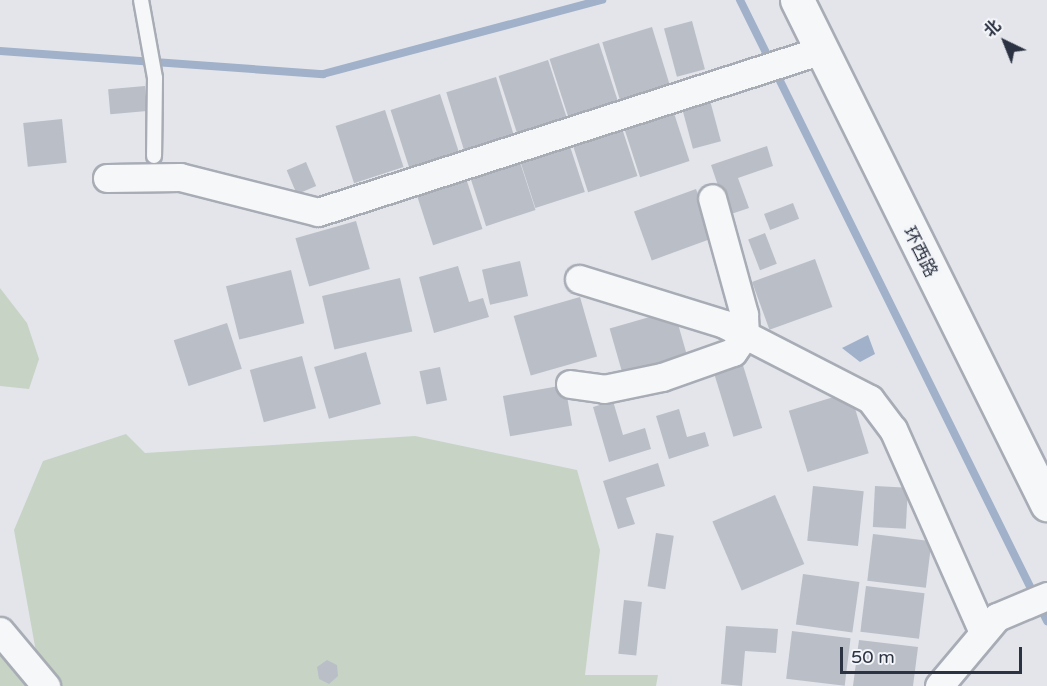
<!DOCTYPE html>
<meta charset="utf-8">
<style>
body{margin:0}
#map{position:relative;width:1047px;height:686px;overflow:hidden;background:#e3e5eb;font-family:"Varela Round","Noto Sans SC",sans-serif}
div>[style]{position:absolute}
.green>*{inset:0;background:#c7d4c5}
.water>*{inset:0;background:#a0b1c9}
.stream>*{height:8px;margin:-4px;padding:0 4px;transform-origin:4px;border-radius:4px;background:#a0b1c9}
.building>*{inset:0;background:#babec7;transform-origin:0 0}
.roads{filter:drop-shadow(2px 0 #a8acb5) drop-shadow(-2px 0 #a8acb5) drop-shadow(0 2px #a8acb5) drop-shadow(0 -2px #a8acb5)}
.service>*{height:14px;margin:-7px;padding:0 7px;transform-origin:7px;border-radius:7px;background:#f6f7f9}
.minor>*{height:27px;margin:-13.5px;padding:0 13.5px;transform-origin:13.5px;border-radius:13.5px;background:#f6f7f9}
.tertiary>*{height:33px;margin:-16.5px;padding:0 16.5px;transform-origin:16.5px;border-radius:16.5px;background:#f6f7f9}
span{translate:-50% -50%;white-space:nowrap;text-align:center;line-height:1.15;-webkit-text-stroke:6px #f3f5f8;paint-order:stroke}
.street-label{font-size:18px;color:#2b3242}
.north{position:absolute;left:975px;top:12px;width:60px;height:60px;-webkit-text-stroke:4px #f3f5f8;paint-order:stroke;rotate:317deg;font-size:16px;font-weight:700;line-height:24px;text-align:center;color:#2b3242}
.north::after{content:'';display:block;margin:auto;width:21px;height:27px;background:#2b3242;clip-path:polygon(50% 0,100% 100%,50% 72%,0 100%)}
.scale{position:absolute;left:840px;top:647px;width:182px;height:27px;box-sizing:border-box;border:3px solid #2b3242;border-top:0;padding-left:8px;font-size:18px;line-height:21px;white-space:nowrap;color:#2b3242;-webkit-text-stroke:4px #f3f5f8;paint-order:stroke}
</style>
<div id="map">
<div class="green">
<i style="clip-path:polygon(0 288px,27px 323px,39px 359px,29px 389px,0 386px)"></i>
<i style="clip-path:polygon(126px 434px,145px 453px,415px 436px,577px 470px,600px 550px,585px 675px,658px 675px,656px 686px,0 686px,0 618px,38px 663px,14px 530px,43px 461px)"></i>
</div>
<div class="water">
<i style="clip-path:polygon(868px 335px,875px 354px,860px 362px,842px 348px)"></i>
</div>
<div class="stream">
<i style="left:740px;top:0;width:693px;rotate:63.69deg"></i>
<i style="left:0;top:51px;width:324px;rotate:4.1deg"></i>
<i style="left:323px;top:74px;width:289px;rotate:-14.9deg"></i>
</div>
<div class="building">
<i style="left:692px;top:21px;width:50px;height:29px;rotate:75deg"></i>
<i style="left:652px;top:27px;width:61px;height:52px;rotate:73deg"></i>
<i style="left:599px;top:43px;width:60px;height:52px;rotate:72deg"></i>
<i style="left:548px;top:60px;width:60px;height:52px;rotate:72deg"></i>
<i style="left:496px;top:77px;width:61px;height:52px;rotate:73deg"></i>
<i style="left:145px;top:86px;width:25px;height:37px;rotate:85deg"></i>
<i style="left:708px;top:93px;width:50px;height:29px;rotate:75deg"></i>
<i style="left:440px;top:94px;width:60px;height:52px;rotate:72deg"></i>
<i style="left:671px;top:104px;width:60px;height:52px;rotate:72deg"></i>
<i style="left:385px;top:110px;width:60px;height:52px;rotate:72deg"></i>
<i style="left:62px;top:119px;width:44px;height:39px;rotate:84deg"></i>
<i style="left:619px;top:119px;width:60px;height:52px;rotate:72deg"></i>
<i style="left:566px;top:134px;width:61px;height:52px;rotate:72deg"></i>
<i style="clip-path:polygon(767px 146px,773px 166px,738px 178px,749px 208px,728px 215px,711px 165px)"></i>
<i style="left:517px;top:153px;width:60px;height:52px;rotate:72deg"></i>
<i style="left:306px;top:162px;width:26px;height:21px;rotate:67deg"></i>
<i style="left:464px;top:172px;width:60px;height:52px;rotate:72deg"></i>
<i style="left:696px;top:189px;width:52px;height:66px;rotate:70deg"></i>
<i style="left:793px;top:203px;width:17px;height:31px;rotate:69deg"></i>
<i style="left:356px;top:221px;width:50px;height:63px;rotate:74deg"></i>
<i style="left:765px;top:233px;width:33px;height:18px;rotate:69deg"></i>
<i style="left:815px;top:259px;width:51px;height:67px;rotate:70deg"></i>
<i style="left:520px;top:261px;width:36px;height:39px;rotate:77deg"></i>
<i style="clip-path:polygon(458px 266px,469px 302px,483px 298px,489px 317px,434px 333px,419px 277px)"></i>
<i style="left:291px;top:270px;width:55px;height:67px;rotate:76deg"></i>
<i style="left:400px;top:278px;width:55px;height:80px;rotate:77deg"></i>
<i style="left:580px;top:297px;width:62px;height:69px;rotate:74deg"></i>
<i style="left:674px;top:310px;width:46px;height:67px;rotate:74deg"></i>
<i style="left:227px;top:323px;width:48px;height:56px;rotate:72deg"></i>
<i style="left:366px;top:352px;width:54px;height:54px;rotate:74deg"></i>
<i style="left:302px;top:356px;width:54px;height:54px;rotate:75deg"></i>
<i style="left:742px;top:362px;width:69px;height:30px;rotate:73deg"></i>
<i style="left:440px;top:367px;width:34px;height:21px;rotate:78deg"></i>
<i style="left:565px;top:385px;width:41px;height:63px;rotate:80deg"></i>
<i style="left:850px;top:392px;width:64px;height:64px;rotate:73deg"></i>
<i style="clip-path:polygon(613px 401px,623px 435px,645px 428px,651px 449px,609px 462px,593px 407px)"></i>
<i style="clip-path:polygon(679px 409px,687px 437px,705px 432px,709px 446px,669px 459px,656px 416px)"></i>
<i style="clip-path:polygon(658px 463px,665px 486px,626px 498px,635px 524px,618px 529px,603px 481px)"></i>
<i style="left:813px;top:486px;width:51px;height:55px;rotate:6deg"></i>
<i style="left:875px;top:486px;width:33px;height:41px;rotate:3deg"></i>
<i style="left:775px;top:495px;width:75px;height:68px;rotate:67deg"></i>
<i style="left:656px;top:533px;width:18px;height:54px;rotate:9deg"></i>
<i style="left:873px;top:534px;width:59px;height:47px;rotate:7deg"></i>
<i style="left:803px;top:574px;width:57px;height:51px;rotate:8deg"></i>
<i style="left:866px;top:586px;width:59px;height:46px;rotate:7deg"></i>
<i style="left:624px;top:600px;width:18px;height:54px;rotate:6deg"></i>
<i style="clip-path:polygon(726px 626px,778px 629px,776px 653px,745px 651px,742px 686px,721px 684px)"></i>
<i style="left:792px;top:631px;width:59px;height:48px;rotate:7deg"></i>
<i style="clip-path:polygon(859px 640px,918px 647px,913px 686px,853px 686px)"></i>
<i style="clip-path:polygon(327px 660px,337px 665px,338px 676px,329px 684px,319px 679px,317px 667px)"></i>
</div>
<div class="roads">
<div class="service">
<i style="left:141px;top:0;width:79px;rotate:79.8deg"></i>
<i style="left:155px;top:78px;width:78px;rotate:90.7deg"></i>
</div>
<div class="minor">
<i style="left:107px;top:178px;width:73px;rotate:-0.8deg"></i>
<i style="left:180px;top:177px;width:142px;rotate:14.2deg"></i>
<i style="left:318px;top:212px;width:526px;rotate:-17.82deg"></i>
<i style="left:579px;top:279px;width:152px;rotate:17.2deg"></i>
<i style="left:724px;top:324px;width:164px;rotate:27.2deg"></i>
<i style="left:870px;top:399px;width:38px;rotate:53deg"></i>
<i style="left:893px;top:429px;width:222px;rotate:66.1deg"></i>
<i style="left:570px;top:384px;width:34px;rotate:8deg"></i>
<i style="left:604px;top:389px;width:59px;rotate:-11.7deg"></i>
<i style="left:662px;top:377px;width:75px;rotate:-19.4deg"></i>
<i style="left:733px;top:352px;width:21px;rotate:-55deg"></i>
<i style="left:745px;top:335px;width:21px;rotate:-93deg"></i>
<i style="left:744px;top:314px;width:120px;rotate:-105.4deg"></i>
<i style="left:0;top:631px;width:72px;rotate:50.1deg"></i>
<i style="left:939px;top:686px;width:90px;rotate:-50deg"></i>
<i style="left:997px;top:617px;width:54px;rotate:-22.8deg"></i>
</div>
<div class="tertiary">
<i style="left:797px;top:0;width:563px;rotate:63.62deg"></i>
</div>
</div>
<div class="street-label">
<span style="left:920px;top:252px;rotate:63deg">环西路</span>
</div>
<div class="north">北</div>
<div class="scale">50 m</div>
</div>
